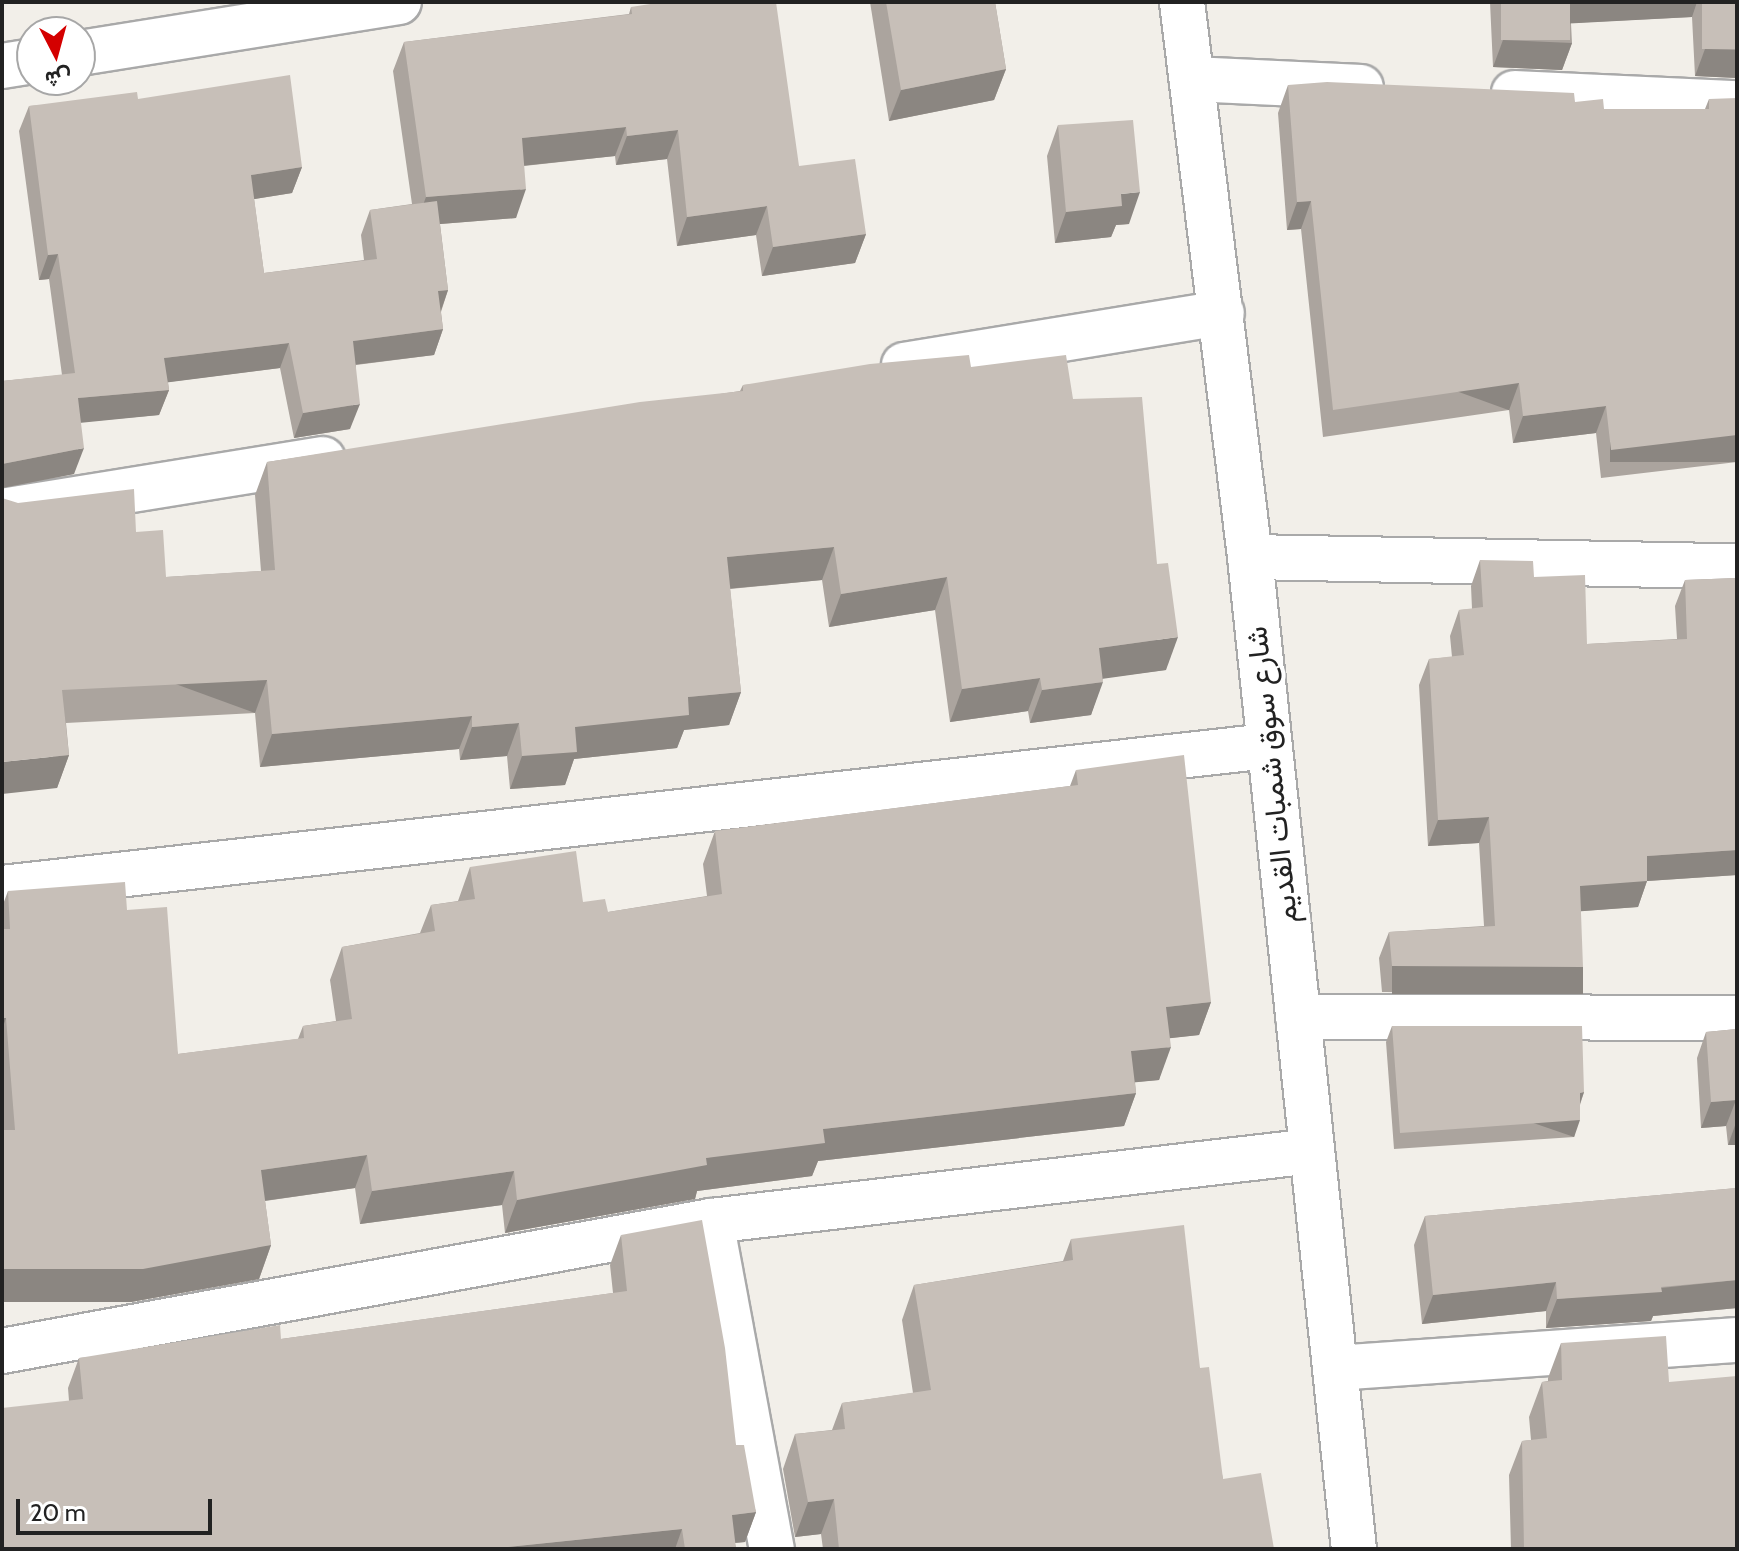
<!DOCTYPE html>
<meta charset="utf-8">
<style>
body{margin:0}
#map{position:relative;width:1739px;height:1551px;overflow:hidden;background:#f2efe9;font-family:Cabin,Vazirmatn,sans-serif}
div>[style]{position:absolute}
.roads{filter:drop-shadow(2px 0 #a9a9a9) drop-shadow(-2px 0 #a9a9a9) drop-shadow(0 2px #a9a9a9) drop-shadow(0 -2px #a9a9a9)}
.minor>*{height:44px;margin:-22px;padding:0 22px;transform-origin:22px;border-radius:22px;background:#fff}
.wall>*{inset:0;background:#aba49e}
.shaded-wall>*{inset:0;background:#8b8681;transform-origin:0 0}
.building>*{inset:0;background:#c7bfb8;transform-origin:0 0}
span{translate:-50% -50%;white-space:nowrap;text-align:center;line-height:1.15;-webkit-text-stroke:8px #fff;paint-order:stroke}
.street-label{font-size:30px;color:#222}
.frame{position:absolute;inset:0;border:4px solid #222;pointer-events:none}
.north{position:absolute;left:16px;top:16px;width:80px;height:80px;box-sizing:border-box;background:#fff;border:2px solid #a7a7a7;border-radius:50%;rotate:174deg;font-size:22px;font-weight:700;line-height:32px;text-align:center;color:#222}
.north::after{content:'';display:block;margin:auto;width:28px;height:36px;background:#d40000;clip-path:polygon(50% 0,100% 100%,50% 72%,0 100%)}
.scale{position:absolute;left:16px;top:1499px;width:196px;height:36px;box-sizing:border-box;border:4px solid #222;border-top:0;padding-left:10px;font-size:24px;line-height:28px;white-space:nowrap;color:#222;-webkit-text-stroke:6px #fff;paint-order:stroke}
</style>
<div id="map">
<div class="roads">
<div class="minor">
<i style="left:1182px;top:2px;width:559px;rotate:83.01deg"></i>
<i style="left:1250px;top:557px;width:997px;rotate:84.02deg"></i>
<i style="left:80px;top:53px;width:323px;rotate:-9.1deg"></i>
<i style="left:2px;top:66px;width:30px;rotate:-9deg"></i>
<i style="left:1192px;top:79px;width:169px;rotate:2.7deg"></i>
<i style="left:1514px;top:93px;width:223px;rotate:2.6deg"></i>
<i style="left:904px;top:365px;width:322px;rotate:-9.3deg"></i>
<i style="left:2px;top:511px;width:325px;rotate:-9.2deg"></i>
<i style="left:1250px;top:557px;width:487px;rotate:1.1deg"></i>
<i style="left:2px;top:888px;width:1274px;rotate:-6.4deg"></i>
<i style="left:1298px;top:1017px;width:439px;rotate:0.1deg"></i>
<i style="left:711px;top:1221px;width:334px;rotate:79.5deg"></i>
<i style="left:2px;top:1351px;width:721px;rotate:-10.39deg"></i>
<i style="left:711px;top:1221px;width:605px;rotate:-6.64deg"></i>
<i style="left:1336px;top:1368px;width:402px;rotate:-4deg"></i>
</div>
</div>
<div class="wall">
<i style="clip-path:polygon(870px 2px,995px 2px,1006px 69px,994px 100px,889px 121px)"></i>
<i style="clip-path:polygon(1490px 2px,1737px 2px,1737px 78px,1695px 76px,1692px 17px,1571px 23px,1572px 43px,1562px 70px,1493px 67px)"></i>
<i style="clip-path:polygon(631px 7px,799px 166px,866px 234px,855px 263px,762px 276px,756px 235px,677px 246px,667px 159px,616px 165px,615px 156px,524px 166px,516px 218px,440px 224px,448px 290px,441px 312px,443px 329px,434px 355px,356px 365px,350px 429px,294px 438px,280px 368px,168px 382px,169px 390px,159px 415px,81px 422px,74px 474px,2px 488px,2px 381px,62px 375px,49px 279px,39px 280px,19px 131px,29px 106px,138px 99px,302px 167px,292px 193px,254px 199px,264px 273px,364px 260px,361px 235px,370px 210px,412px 204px,393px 71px,404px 42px,629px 14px)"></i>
<i style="clip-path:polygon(1288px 85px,1575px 102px,1604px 109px,1705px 109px,1709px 99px,1737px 462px,1601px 478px,1596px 433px,1513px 443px,1509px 410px,1323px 437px,1301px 229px,1287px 230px,1278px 113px)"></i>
<i style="clip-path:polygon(1058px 125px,1129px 224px,1116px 225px,1111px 237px,1055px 243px,1047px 156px)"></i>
<i style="clip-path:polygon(971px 367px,1073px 399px,1166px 670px,1103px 678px,1091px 715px,1030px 723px,1028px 711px,950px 722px,935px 610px,829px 627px,822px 580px,730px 589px,741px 692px,729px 725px,684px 730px,677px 748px,574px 759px,565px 785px,510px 789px,507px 756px,460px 760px,459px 749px,260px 767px,255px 713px,66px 723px,69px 755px,57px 788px,18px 503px,136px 532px,166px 577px,261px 571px,255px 495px,267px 462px,740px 391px,743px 385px)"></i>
<i style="clip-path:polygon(1480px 560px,1534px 577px,1587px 644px,1677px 639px,1675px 606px,1685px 580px,1737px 578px,1737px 875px,1647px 881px,1638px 907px,1581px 911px,1574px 993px,1382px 992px,1379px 958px,1389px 932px,1484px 926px,1479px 843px,1428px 846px,1419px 685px,1429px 659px,1452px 657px,1450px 636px,1459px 610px,1472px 609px,1471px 586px)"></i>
<i style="clip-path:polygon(1076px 770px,1211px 1002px,1199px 1035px,1170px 1038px,1159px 1080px,1135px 1082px,1136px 1093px,1124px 1126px,818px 1161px,812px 1176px,697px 1191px,695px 1199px,505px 1233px,502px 1205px,360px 1224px,355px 1188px,265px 1201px,271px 1245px,259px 1279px,131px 1302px,2px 1302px,2px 907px,8px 891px,127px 910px,178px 1054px,298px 1039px,303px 1026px,336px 1021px,330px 980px,342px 947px,420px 933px,431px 905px,458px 901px,470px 867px,583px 902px,608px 912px,707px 896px,703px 864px,715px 831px,1070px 786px)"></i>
<i style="clip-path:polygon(1392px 1026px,1584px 1092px,1580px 1105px,1574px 1137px,1394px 1149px,1386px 1042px)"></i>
<i style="clip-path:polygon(1737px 1029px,1737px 1145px,1728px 1145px,1726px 1126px,1701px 1128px,1697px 1058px,1706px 1032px)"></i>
<i style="clip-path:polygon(1737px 1188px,1737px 1308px,1653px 1316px,1651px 1321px,1546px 1328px,1546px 1311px,1422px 1324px,1414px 1245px,1425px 1216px)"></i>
<i style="clip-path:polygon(621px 1235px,736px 1445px,756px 1512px,745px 1542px,735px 1543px,736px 1549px,2px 1549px,69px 1401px,68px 1388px,79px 1358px,281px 1339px,613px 1293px,610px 1265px)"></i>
<i style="clip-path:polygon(1071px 1239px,1200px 1368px,1223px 1479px,1274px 1549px,823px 1549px,821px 1534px,795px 1537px,783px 1469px,795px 1434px,832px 1430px,842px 1403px,913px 1393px,902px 1320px,914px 1285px,1063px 1261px)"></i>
<i style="clip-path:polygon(1561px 1343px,1669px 1382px,1737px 1549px,1511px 1549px,1509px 1475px,1522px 1441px,1531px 1440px,1529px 1417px,1542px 1382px,1548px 1381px,1548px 1378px)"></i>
</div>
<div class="shaded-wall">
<i style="clip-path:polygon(1568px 2px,1697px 2px,1692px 17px,1560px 24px)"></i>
<i style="clip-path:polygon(1503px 40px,1572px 43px,1562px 70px,1493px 67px)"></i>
<i style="clip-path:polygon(1705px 49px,1737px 50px,1737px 78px,1695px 76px)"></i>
<i style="clip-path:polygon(1006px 69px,994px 100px,889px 121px,901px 90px)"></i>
<i style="clip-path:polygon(626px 127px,615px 156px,511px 167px,522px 138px)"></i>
<i style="clip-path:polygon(678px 130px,667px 159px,616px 165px,627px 136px)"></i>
<i style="clip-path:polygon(302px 167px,292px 193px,242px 201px,251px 175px)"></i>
<i style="clip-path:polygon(526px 189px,516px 218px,415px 226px,426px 197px)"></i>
<i style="clip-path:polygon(1140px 192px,1129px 224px,1116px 225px,1111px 237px,1055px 243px,1066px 212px,1121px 194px)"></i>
<i style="clip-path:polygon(1311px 201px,1301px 229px,1287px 230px,1297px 202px)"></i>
<i style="clip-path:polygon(767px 206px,756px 235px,677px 246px,687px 217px)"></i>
<i style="clip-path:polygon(866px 234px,855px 263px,762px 276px,773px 247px)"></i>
<i style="clip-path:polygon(58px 254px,49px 279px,39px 280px,48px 255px)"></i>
<i style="clip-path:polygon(448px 290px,439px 316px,438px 291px)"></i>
<i style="clip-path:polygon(443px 329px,434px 355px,344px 366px,353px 341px)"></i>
<i style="clip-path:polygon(289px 343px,280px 368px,155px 384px,164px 358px)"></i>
<i style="left:1519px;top:383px;width:29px;height:188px;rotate:110deg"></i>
<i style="clip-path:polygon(169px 390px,159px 415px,69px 424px,78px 398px)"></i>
<i style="clip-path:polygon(360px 404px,350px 429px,294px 438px,303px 413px)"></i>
<i style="clip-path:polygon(1606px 406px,1596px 433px,1513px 443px,1523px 416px)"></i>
<i style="left:1737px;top:435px;width:27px;height:127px;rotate:90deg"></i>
<i style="clip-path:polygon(84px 448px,74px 474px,2px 488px,2px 464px)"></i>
<i style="clip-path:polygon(834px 547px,822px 580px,715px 590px,727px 557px)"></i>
<i style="clip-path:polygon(947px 577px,935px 610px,829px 627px,841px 594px)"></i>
<i style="clip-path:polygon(1178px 637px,1166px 670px,1087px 681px,1099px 648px)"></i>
<i style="clip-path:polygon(1040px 678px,1028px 711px,950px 722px,962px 689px)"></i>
<i style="left:267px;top:680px;width:35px;height:205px;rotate:110deg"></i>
<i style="clip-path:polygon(1103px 682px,1091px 715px,1030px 723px,1042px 690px)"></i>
<i style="clip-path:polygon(741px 692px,729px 725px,684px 730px,677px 748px,574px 759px,565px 785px,510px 789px,522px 756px,575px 727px,688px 697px)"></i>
<i style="clip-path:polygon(472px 716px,459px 749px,260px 767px,272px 734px)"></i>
<i style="clip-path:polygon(519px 723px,507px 756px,460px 760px,472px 727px)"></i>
<i style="clip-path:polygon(69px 755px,57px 788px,2px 794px,2px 762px)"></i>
<i style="clip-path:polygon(1489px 817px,1479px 843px,1428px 846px,1438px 820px)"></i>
<i style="clip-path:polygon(1737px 850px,1737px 875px,1647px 881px,1638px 907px,1571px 912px,1580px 886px,1647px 856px)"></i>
<i style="left:1392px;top:966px;width:191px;height:28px"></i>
<i style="clip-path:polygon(1211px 1002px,1199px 1035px,1154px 1040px,1166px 1007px)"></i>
<i style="clip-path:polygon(2px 1018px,6px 1018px,2px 1030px)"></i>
<i style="clip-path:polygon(1171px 1047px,1159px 1080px,1118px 1084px,1131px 1051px)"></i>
<i style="clip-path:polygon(1584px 1092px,1578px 1109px,1580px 1093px)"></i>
<i style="clip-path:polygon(1136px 1093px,1124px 1126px,818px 1161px,812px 1176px,697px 1191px,695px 1199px,505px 1233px,517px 1200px,706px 1158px,823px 1129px)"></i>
<i style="clip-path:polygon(1736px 1100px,1726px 1126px,1701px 1128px,1711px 1102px)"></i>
<i style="left:1580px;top:1120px;width:18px;height:180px;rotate:109deg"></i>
<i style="clip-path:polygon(1737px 1120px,1737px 1145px,1728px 1145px)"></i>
<i style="clip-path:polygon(367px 1155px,355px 1188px,249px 1203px,261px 1170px)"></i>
<i style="clip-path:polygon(514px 1171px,502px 1205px,360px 1224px,372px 1191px)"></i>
<i style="clip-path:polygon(271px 1245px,259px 1279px,131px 1302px,2px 1302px,2px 1269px)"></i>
<i style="clip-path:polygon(1737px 1280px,1737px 1308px,1653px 1316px,1651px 1321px,1546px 1328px,1557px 1299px)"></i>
<i style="clip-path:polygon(1556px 1282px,1546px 1311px,1422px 1324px,1433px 1295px)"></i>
<i style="clip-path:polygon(834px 1499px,821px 1534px,795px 1537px,808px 1502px)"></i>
<i style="clip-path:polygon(756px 1512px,745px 1542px,721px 1544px,732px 1515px)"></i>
<i style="clip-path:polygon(682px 1529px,675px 1549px,508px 1549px,508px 1547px)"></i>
</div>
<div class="building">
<i style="clip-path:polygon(663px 2px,776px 2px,799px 166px,855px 159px,866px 234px,773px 247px,767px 206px,687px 217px,678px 130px,627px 136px,626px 127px,522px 138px,526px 189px,426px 197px,404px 42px,632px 14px,631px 7px)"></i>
<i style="clip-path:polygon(886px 2px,995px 2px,1006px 69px,901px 90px)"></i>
<i style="left:1501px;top:2px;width:69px;height:38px"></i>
<i style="left:1702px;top:2px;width:35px;height:47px"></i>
<i style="clip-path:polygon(290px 75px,302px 167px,251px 175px,264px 273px,377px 259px,370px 210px,437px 201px,448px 290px,438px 291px,443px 329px,353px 341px,360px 404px,303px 413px,289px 343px,164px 358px,169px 390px,78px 398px,84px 448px,2px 464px,2px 381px,75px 373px,58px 254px,48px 255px,29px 106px,137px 92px,138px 99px)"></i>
<i style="clip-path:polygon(1327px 82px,1574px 93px,1575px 102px,1603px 99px,1604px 109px,1709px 109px,1709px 99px,1737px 98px,1737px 435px,1611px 450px,1606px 406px,1523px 416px,1519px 383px,1333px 410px,1311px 201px,1297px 202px,1288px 85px)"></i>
<i style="clip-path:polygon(1133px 120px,1140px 192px,1121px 194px,1122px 206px,1066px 212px,1058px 125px)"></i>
<i style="clip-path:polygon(969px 355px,971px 367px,1066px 355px,1073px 399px,1142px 397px,1157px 564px,1168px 563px,1178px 637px,1099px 648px,1103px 682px,1042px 690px,1040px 678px,962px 689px,947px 577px,841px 594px,834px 547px,727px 557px,741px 692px,688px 697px,689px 715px,575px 727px,577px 752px,522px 756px,519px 723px,472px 727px,472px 716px,272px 734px,267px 680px,62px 690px,69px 755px,2px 762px,2px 498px,18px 503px,134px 489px,136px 532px,163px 530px,166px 577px,275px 570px,267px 462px,640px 402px,743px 391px,743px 385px,870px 364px)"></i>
<i style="clip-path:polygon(1480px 560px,1533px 561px,1534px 577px,1585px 575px,1587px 644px,1687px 639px,1685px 580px,1737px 578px,1737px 850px,1647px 856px,1647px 881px,1580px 886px,1583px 967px,1392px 966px,1389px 932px,1495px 926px,1489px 817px,1438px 820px,1429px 659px,1464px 655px,1459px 610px,1483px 607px)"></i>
<i style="clip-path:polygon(1184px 755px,1211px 1002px,1166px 1007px,1171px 1047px,1131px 1051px,1136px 1093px,823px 1129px,825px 1143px,706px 1158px,707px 1165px,517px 1200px,514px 1171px,372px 1191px,367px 1155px,261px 1170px,271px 1245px,143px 1269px,2px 1269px,2px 1130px,15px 1130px,6px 1018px,2px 1018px,2px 929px,10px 929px,8px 891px,125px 882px,127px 910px,167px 907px,178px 1054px,304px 1038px,303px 1026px,352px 1019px,342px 947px,435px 931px,431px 905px,475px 899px,470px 867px,576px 851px,583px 902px,605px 899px,608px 912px,722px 894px,715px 831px,1078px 785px,1076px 770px)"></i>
<i style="clip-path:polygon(1392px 1026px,1582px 1026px,1584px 1092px,1580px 1093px,1580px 1120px,1400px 1133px)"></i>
<i style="clip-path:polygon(1737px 1029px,1737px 1115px,1736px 1100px,1711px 1102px,1706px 1032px)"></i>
<i style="clip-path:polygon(1737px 1188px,1737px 1280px,1661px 1287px,1662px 1292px,1557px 1299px,1556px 1282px,1433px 1295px,1425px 1216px)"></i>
<i style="clip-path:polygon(702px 1220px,725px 1348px,736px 1445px,744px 1445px,756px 1512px,732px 1515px,736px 1549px,685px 1549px,682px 1529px,508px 1547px,508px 1549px,2px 1549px,2px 1408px,83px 1399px,79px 1358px,280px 1325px,281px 1339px,627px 1291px,621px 1235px)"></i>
<i style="clip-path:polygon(1184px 1225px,1200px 1368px,1209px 1367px,1223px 1479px,1261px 1473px,1274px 1549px,839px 1549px,834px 1499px,808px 1502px,795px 1434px,845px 1429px,842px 1403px,931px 1390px,914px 1285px,1073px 1260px,1071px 1239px)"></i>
<i style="clip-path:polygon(1666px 1336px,1669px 1382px,1737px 1376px,1737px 1549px,1524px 1549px,1522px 1441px,1547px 1438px,1542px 1382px,1562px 1380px,1561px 1343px)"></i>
</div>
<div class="street-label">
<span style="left:1272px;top:775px;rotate:-96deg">شارع سوق شمبات القديم</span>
</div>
<div class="frame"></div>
<div class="north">ش</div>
<div class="scale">20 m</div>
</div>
